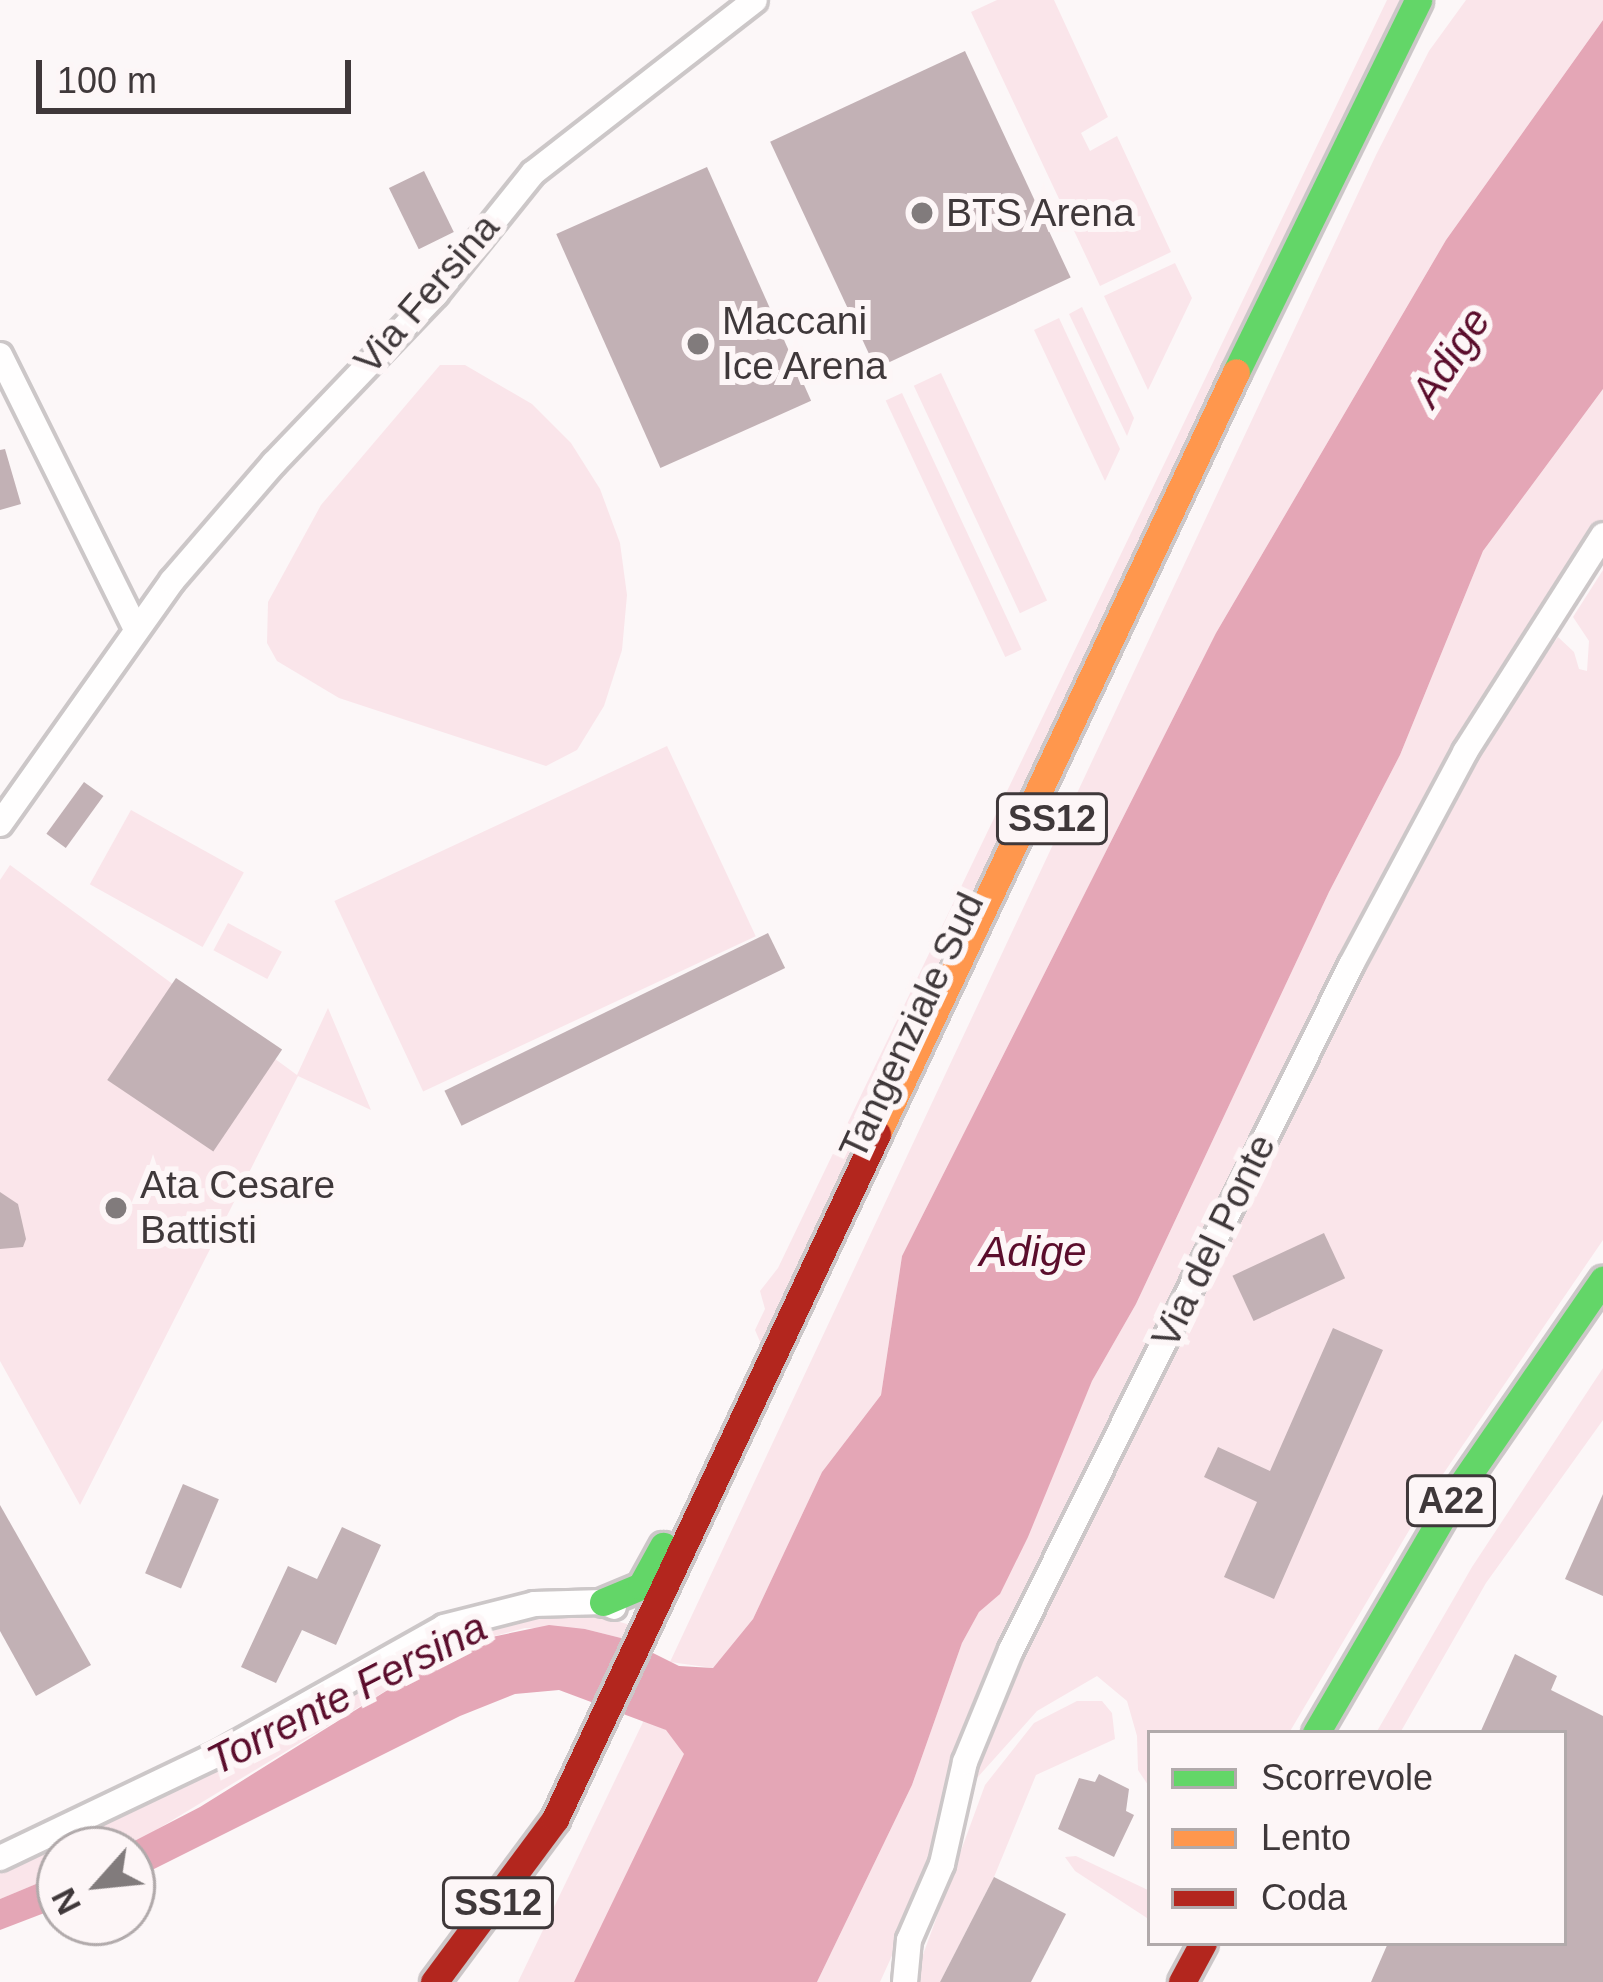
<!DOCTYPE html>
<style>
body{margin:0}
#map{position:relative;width:1603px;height:1982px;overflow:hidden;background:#fcf7f8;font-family:Helvetica,sans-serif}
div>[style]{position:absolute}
.green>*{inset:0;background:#fae5ea;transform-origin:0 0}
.water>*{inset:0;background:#e4a6b6}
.building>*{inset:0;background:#c2b1b5;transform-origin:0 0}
.roads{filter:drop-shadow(3px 0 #ccc7c8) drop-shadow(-3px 0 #ccc7c8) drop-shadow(0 3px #ccc7c8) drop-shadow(0 -3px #ccc7c8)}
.street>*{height:24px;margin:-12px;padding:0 12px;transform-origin:12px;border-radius:12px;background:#fffefe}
.fast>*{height:27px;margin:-13.5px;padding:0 13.5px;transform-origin:13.5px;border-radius:13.5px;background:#63d668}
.slow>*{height:27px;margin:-13.5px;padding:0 13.5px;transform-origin:13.5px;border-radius:13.5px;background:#ff974d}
.jam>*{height:27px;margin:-13.5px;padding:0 13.5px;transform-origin:13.5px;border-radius:13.5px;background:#b3261e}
.dots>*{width:33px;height:33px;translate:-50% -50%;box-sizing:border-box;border:6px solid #fdf6f7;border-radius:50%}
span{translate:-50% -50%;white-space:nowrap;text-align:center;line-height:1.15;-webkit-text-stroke:12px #fdf6f7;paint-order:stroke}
.shield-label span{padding:3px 9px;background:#fdf6f7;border:3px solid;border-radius:9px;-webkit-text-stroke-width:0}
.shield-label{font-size:36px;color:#3f383a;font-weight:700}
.poi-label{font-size:39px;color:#3f383a}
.left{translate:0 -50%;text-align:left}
.street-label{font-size:39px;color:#3f383a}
.water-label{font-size:42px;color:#5b0d2c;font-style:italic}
.legend{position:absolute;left:1147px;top:1730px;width:420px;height:216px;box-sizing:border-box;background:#fdf6f7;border:3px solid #b1aaab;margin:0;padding:15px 21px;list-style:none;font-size:36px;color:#3f383a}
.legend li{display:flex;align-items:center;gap:24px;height:60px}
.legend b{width:60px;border:3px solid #b1aaab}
.north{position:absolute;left:36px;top:1826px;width:120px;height:120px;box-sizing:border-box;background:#fdf6f7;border:3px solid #b1aaab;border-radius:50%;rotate:243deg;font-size:33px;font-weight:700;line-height:48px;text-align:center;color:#3f383a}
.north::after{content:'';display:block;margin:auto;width:42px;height:54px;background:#817b7c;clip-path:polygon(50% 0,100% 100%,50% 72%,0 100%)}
.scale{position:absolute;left:36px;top:60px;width:315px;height:54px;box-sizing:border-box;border:6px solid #3f383a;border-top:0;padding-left:15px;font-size:36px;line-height:42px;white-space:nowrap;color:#3f383a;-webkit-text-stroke:9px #fdf6f7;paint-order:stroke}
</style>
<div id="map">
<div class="green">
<i style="clip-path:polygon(997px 0,1054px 0,1108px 117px,1081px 133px,1090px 151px,1117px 136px,1171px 252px,1100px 286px,971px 12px)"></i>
<i style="clip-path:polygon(1387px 0,1405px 0,764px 1351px,755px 1330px,765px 1309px,760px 1291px,778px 1268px)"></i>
<i style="clip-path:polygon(1466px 0,1603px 0,1603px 20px,1446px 240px,1216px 633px,902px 1256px,881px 1395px,822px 1472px,753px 1619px,713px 1668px,670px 1662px,1376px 155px,1429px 51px)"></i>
<i style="clip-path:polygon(1175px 263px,1192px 298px,1148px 390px,1104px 296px)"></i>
<i style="clip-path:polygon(1082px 307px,1134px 418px,1127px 436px,1069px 314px)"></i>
<i style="clip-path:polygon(1059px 318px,1120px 449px,1105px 481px,1034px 330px)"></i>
<i style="clip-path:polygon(440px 365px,465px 365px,532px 404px,571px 443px,600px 489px,620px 543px,627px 595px,622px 650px,604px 706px,577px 750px,546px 766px,339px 698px,277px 661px,267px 643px,268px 602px,321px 505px)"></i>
<i style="left:941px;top:373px;width:251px;height:30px;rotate:65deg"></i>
<i style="clip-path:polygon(1603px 389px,1603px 525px,1564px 583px,1020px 1612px,929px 1875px,880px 1982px,817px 1982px,912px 1785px,962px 1643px,979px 1612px,1000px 1593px,1092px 1381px,1136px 1304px,1329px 892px,1400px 755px,1483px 551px)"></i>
<i style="left:902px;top:393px;width:283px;height:18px;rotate:65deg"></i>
<i style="clip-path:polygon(1603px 570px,1603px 1240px,1439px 1480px,1289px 1733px,1150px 1733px,1148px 1785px,1138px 1770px,1137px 1736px,1127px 1701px,1097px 1676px,1037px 1711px,968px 1788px,968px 1763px,1413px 863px,1505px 710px,1558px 637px,1574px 652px,1579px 669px,1587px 671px,1589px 641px,1573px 617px)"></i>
<i style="left:667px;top:746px;width:210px;height:367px;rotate:65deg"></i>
<i style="left:131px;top:810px;width:129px;height:85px;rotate:29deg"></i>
<i style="clip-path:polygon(10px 865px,297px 1075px,328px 1008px,371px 1110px,298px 1076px,80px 1505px,0 1361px,0 880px)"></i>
<i style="left:228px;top:923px;width:61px;height:31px;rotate:28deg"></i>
<i style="clip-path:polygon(1603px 1368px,1603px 1420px,1486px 1583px,1400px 1733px,1376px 1733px,1472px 1567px)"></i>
<i style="clip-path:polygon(588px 1613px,634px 1626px,625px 1639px,585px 1629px,525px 1628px,487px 1638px,415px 1673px,138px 1841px,117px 1850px,60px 1850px,60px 1874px,0 1899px,0 1865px,405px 1654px,517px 1616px)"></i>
<i style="clip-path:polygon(1077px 1701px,1102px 1701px,1112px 1713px,1115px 1739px,1036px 1775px,994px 1877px,940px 1982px,913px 1982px,985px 1785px,1034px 1723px)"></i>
<i style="clip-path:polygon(644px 1720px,667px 1730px,685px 1754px,611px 1908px,574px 1982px,518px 1982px)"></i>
<i style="clip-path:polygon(1076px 1856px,1150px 1891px,1150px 1920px,1075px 1871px,1065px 1857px)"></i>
</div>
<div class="water">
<i style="clip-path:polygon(1603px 20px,1603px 389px,1483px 551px,1400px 755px,1329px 892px,1136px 1304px,1092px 1381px,1028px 1537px,1000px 1594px,979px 1612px,962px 1643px,912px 1785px,817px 1982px,574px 1982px,684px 1754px,666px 1730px,559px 1690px,515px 1694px,460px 1716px,132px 1880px,132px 1850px,117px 1850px,200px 1807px,415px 1673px,487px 1638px,549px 1625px,585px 1629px,625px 1639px,679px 1666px,713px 1668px,753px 1619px,822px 1472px,881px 1395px,902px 1256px,1216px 633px,1446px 240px)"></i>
<i style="clip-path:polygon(60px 1874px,60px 1907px,0 1930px,0 1899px)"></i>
</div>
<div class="building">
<i style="left:965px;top:51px;width:250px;height:215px;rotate:65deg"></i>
<i style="left:707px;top:167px;width:256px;height:165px;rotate:66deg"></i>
<i style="left:424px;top:171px;width:68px;height:39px;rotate:64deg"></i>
<i style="clip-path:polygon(5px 449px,21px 504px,0 510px,0 450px)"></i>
<i style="left:84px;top:782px;width:24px;height:64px;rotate:36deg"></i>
<i style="left:768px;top:933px;width:39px;height:360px;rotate:64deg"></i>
<i style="left:176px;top:978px;width:128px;height:123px;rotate:34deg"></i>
<i style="clip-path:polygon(0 1192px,18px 1204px,26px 1239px,23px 1247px,0 1249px)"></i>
<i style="left:1324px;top:1233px;width:50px;height:101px;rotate:65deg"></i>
<i style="clip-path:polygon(1333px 1328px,1383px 1350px,1274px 1599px,1224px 1577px,1257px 1502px,1204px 1477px,1218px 1447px,1270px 1471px)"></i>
<i style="left:183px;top:1484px;width:39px;height:97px;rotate:23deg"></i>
<i style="clip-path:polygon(1603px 1494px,1603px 1596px,1565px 1579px)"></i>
<i style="clip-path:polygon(0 1505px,91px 1665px,36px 1696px,0 1631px)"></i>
<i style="clip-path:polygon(342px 1527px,381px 1545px,336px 1645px,302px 1630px,276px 1683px,241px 1667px,288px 1566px,317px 1579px)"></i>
<i style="clip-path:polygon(1515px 1654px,1557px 1676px,1551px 1690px,1603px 1716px,1603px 1982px,1371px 1982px,1388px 1943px,1564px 1943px,1564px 1733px,1480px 1733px)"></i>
<i style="clip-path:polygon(1099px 1774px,1129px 1789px,1126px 1811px,1134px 1815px,1114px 1857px,1058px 1829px,1079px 1778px,1095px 1782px)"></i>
<i style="clip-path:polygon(994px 1877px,1066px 1914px,1031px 1982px,940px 1982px)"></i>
</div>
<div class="roads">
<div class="street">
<i style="left:0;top:355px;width:304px;rotate:63.6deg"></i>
<i style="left:0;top:824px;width:298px;rotate:-54.7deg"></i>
<i style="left:172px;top:581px;width:156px;rotate:-49.2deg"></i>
<i style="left:274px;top:463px;width:234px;rotate:-46.2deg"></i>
<i style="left:436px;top:294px;width:155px;rotate:-51.3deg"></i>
<i style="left:533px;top:173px;width:281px;rotate:-37.9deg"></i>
<i style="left:0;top:1858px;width:242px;rotate:-25.5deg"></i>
<i style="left:218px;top:1754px;width:259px;rotate:-29.3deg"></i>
<i style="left:444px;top:1627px;width:93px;rotate:-14.3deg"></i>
<i style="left:534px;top:1604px;width:69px;rotate:-1.7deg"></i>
<i style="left:603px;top:1602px;width:12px;rotate:24deg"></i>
<i style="left:905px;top:1982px;width:42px;rotate:-84.6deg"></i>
<i style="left:909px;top:1940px;width:83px;rotate:-66.5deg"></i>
<i style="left:942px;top:1864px;width:105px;rotate:-77.3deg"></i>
<i style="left:965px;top:1762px;width:121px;rotate:-67.7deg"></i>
<i style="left:1011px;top:1650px;width:765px;rotate:-63.6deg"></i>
<i style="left:1351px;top:965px;width:242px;rotate:-61.8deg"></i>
<i style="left:1465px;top:752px;width:257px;rotate:-57.5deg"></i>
</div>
<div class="fast">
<i style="left:1236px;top:372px;width:414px;rotate:-63.9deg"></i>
<i style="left:603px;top:1602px;width:41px;rotate:-22.8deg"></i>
<i style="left:641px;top:1586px;width:46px;rotate:-61.2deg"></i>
<i style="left:1316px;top:1733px;width:285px;rotate:-59.7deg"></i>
<i style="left:1460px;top:1487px;width:252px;rotate:-55.4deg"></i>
</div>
<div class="slow">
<i style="left:877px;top:1134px;width:842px;rotate:-64.77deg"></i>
</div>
<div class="jam">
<i style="left:434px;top:1982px;width:203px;rotate:-53.4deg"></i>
<i style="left:555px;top:1819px;width:757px;rotate:-64.82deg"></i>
<i style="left:1182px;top:1982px;width:44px;rotate:-61.7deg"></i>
</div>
</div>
<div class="dots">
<i style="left:922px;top:213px;background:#817b7c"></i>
<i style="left:698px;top:344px;background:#817b7c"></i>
<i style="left:116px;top:1208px;background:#817b7c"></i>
</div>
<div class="shield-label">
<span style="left:1052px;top:819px">SS12</span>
<span style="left:1451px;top:1501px">A22</span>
<span style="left:498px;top:1903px">SS12</span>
</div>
<div class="poi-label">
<span class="left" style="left:946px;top:213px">BTS Arena</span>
<span class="left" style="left:722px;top:344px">Maccani<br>Ice Arena</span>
<span class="left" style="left:140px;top:1208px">Ata Cesare<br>Battisti</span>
</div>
<div class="street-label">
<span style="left:427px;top:294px;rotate:-49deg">Via Fersina</span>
<span style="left:912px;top:1026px;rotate:-65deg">Tangenziale Sud</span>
<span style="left:1214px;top:1241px;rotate:-64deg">Via del Ponte</span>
</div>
<div class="water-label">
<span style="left:1451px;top:357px;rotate:-57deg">Adige</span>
<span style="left:1033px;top:1252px">Adige</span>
<span style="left:347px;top:1694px;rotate:-27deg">Torrente Fersina</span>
</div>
<ul class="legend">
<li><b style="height:15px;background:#63d668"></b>Scorrevole</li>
<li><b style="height:15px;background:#ff974d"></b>Lento</li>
<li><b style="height:15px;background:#b3261e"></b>Coda</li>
</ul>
<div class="north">N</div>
<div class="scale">100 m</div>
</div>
